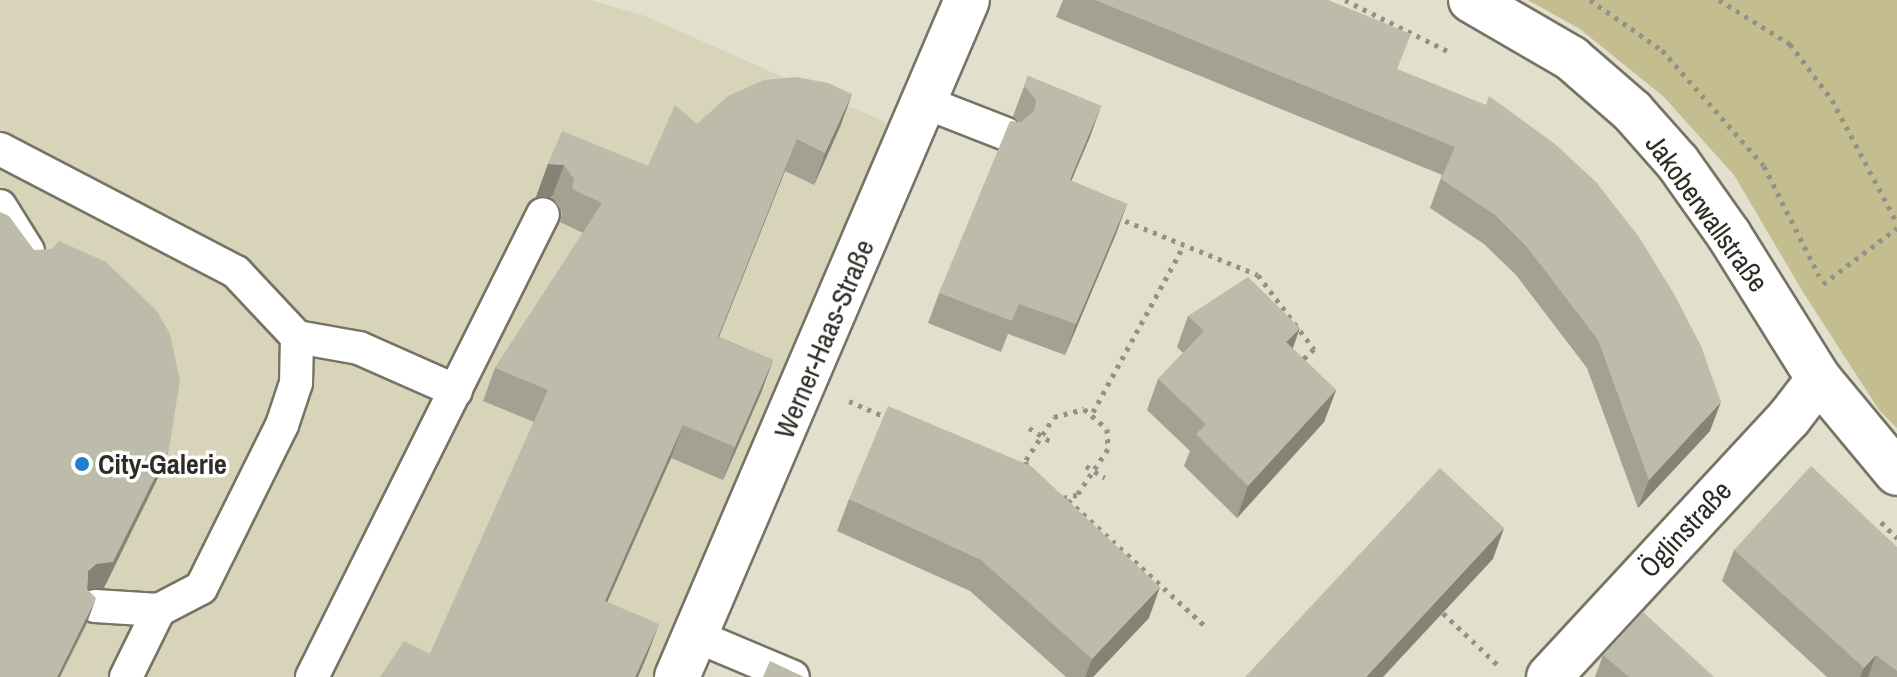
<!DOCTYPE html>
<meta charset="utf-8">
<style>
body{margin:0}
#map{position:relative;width:1897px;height:677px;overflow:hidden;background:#e2dfcd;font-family:"Archivo Narrow",sans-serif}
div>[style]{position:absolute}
.built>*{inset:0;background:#d8d4ba}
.green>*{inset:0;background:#c4bd90}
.path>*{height:5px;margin-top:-2.5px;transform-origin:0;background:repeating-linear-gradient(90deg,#959285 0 4px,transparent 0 10px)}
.roads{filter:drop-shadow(2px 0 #767464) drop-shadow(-2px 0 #767464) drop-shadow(0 2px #767464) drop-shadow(0 -2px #767464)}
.lane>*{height:32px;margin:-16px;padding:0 16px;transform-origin:16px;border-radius:16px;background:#fff}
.street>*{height:44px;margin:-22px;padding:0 22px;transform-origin:22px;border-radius:22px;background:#fff}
.secondary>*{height:44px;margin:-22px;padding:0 22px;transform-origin:22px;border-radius:22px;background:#fff}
.wall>*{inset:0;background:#a3a191}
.shaded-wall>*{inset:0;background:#848376}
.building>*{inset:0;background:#bdbba9}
.dots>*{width:22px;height:22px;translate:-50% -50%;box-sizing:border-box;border:4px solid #fff;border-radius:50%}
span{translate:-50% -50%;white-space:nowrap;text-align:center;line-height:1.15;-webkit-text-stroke:7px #fff;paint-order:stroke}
.street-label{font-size:28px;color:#2d2c25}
.poi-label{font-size:28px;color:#2d2c25;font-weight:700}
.left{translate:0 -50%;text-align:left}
</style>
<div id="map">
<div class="built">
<i style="clip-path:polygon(0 0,591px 0,645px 16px,910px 133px,677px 677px,0 677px)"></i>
</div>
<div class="green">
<i style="clip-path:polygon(1528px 0,1897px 0,1897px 428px,1879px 410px,1803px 292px,1734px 175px,1664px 97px,1580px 29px)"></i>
</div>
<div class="path">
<i style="left:1345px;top:0;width:119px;rotate:26.4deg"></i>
<i style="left:1590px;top:0;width:88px;rotate:34.8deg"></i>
<i style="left:1662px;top:50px;width:154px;rotate:48.7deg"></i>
<i style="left:1764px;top:166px;width:123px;rotate:63.4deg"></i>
<i style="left:1719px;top:0;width:84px;rotate:31.8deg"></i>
<i style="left:1790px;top:44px;width:70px;rotate:53.1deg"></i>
<i style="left:1832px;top:100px;width:139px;rotate:62.1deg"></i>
<i style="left:1116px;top:217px;width:153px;rotate:22.2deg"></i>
<i style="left:1258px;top:275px;width:93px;rotate:52.9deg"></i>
<i style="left:1314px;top:349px;width:21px;rotate:137deg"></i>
<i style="left:1823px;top:284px;width:93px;rotate:-37.1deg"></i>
<i style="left:849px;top:401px;width:43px;rotate:23.6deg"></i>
<i style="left:1084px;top:409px;width:30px;rotate:41deg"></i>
<i style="left:1107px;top:429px;width:20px;rotate:87deg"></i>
<i style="left:1108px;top:449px;width:55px;rotate:124deg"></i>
<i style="left:1077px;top:495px;width:29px;rotate:168deg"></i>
<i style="left:1049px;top:501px;width:26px;rotate:-143deg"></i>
<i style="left:1028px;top:485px;width:25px;rotate:-95deg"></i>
<i style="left:1026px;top:460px;width:51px;rotate:-56.9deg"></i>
<i style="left:1054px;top:417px;width:31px;rotate:-15deg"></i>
<i style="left:1093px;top:412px;width:190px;rotate:-61.4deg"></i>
<i style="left:1029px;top:428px;width:25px;rotate:32deg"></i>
<i style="left:1086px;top:466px;width:22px;rotate:32deg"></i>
<i style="left:1068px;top:500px;width:186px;rotate:42.6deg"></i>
<i style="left:1881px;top:522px;width:23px;rotate:45deg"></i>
<i style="left:1443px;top:613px;width:79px;rotate:43.5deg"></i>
</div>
<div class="roads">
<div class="lane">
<i style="left:924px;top:102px;width:88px;rotate:21.3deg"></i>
<i style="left:0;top:149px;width:266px;rotate:27.5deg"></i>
<i style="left:236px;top:272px;width:89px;rotate:46.8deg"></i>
<i style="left:297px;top:337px;width:46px;rotate:91.2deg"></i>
<i style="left:296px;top:383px;width:44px;rotate:108.4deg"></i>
<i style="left:282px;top:425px;width:182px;rotate:116.4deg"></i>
<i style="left:201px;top:588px;width:47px;rotate:152.4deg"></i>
<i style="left:159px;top:610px;width:64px;rotate:-176.4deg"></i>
<i style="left:0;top:206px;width:53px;rotate:58.1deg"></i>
<i style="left:297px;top:337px;width:63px;rotate:10.1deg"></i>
<i style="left:359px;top:348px;width:106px;rotate:23.9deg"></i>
<i style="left:696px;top:636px;width:105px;rotate:22.9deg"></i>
<i style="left:126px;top:677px;width:75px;rotate:-63.8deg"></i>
<i style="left:312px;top:677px;width:517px;rotate:-63.48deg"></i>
</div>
<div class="street">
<i style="left:677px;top:677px;width:736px;rotate:-66.81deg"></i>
<i style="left:1549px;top:677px;width:353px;rotate:-47.2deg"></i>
<i style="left:1789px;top:418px;width:49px;rotate:-52.4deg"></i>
</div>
<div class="secondary">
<i style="left:1471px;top:0;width:116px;rotate:30.1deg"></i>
<i style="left:1571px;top:58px;width:81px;rotate:41deg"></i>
<i style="left:1632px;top:111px;width:69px;rotate:48.5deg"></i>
<i style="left:1678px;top:163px;width:88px;rotate:54.7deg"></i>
<i style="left:1729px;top:235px;width:170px;rotate:58deg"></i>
<i style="left:1819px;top:379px;width:122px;rotate:50.3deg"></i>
</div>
</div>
<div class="wall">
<i style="clip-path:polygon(1063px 0,1328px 0,1398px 70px,1710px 431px,1638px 508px,1587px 368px,1516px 275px,1484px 244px,1430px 208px,1442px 175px,1056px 17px)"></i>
<i style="clip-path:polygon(1028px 76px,1101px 106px,1071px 181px,1127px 204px,1116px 234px,1065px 355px,1008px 334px,1001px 352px,928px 323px,939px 293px,1018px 122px,1013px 116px)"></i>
<i style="clip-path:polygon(852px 94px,840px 127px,814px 185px,785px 171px,719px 337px,773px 360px,761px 393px,723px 480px,671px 458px,607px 602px,647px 656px,430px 654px,534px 422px,483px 401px,495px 368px,583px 233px,560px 222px,562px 212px,552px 197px,536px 197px,548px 164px,648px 166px,697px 124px)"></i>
<i style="clip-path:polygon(1188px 316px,1293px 349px,1336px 390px,1324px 422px,1237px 518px,1184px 466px,1190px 451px,1147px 410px,1158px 379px,1183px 353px,1177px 347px)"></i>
<i style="clip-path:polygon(849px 499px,1149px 618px,1093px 677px,1066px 677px,970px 591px,837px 531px)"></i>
<i style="clip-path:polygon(1897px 547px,1897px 677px,1827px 677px,1722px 581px,1734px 550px)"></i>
<i style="clip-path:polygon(1603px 655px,1714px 677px,1595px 677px)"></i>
</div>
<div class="shaded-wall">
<i style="clip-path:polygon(852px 94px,840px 127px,814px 185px,825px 153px)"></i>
<i style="clip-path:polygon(1101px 106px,1090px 137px,1059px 210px,1070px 180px)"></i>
<i style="clip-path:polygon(797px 139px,785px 171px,706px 369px,718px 337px)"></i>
<i style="clip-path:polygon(548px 164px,564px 165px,552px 197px,536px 197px)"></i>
<i style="clip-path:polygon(1127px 204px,1116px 234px,1065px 355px,1076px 324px)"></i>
<i style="clip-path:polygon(1300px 328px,1289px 359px,1286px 342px)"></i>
<i style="clip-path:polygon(773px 360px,761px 393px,723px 480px,735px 447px)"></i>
<i style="clip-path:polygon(1336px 390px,1324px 422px,1237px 518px,1248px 486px)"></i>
<i style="clip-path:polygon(1721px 402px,1710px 431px,1638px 508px,1649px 480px)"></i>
<i style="clip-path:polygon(683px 425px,671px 458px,593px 634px,605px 601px)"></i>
<i style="clip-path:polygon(169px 449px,160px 474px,104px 588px,87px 589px,88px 571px,96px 564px)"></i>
<i style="clip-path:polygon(1504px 528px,1493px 559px,1383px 677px,1366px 677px)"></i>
<i style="clip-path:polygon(1160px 587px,1149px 618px,1093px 677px,1085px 677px,1092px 659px)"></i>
<i style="clip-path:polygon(96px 598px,87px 623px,60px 677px,57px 677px)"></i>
<i style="clip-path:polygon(659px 624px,647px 656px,638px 677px,635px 677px)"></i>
<i style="clip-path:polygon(1876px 655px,1868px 677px,1860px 677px,1864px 668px)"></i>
</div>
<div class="building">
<i style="clip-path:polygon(1095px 0,1328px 0,1411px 34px,1397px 69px,1486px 105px,1489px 96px,1555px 144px,1596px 182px,1639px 237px,1674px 294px,1701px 346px,1721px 402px,1649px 480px,1598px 340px,1527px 247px,1495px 215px,1441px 179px,1455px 147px)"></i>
<i style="clip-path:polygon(1028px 76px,1101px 106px,1070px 180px,1127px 204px,1076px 324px,1019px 304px,1012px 321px,939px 293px,1010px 121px,1021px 122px,1034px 111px,1036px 100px,1024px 86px)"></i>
<i style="clip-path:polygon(796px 77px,828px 83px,852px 94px,825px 153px,797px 139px,718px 337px,773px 360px,735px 447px,683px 425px,605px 601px,659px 624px,635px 677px,380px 677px,404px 641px,430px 654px,548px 390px,495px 368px,602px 203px,572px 189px,574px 179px,564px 165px,548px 164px,562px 131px,648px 166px,675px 105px,697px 124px,728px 96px,764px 80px)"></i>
<i style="clip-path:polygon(0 212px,9px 216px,34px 250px,52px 249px,59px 241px,106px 262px,157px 311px,170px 334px,180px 380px,169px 449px,113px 562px,96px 564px,88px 571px,87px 589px,96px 598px,57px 677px,0 677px)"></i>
<i style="clip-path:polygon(1248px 277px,1300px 328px,1286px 342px,1336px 390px,1248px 486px,1196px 434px,1206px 424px,1158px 379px,1204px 331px,1188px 316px)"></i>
<i style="clip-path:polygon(888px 406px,1031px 466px,1160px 587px,1092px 659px,981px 560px,849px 499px)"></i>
<i style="clip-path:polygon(1811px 466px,1897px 547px,1897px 671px,1876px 655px,1864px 668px,1734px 550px)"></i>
<i style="clip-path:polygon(1440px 468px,1504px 528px,1366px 677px,1245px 677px)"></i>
<i style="clip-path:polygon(1643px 612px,1714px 677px,1629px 677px,1603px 655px)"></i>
<i style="clip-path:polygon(770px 661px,804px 677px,763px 677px)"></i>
</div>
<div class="dots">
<i style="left:82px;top:464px;background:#1d81cd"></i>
</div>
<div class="street-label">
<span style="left:1707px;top:213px;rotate:54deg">Jakoberwallstraße</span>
<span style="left:824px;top:339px;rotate:-67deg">Werner-Haas-Straße</span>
<span style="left:1685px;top:529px;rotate:-47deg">Öglinstraße</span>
</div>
<div class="poi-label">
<span class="left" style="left:98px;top:464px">City-Galerie</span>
</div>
</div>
